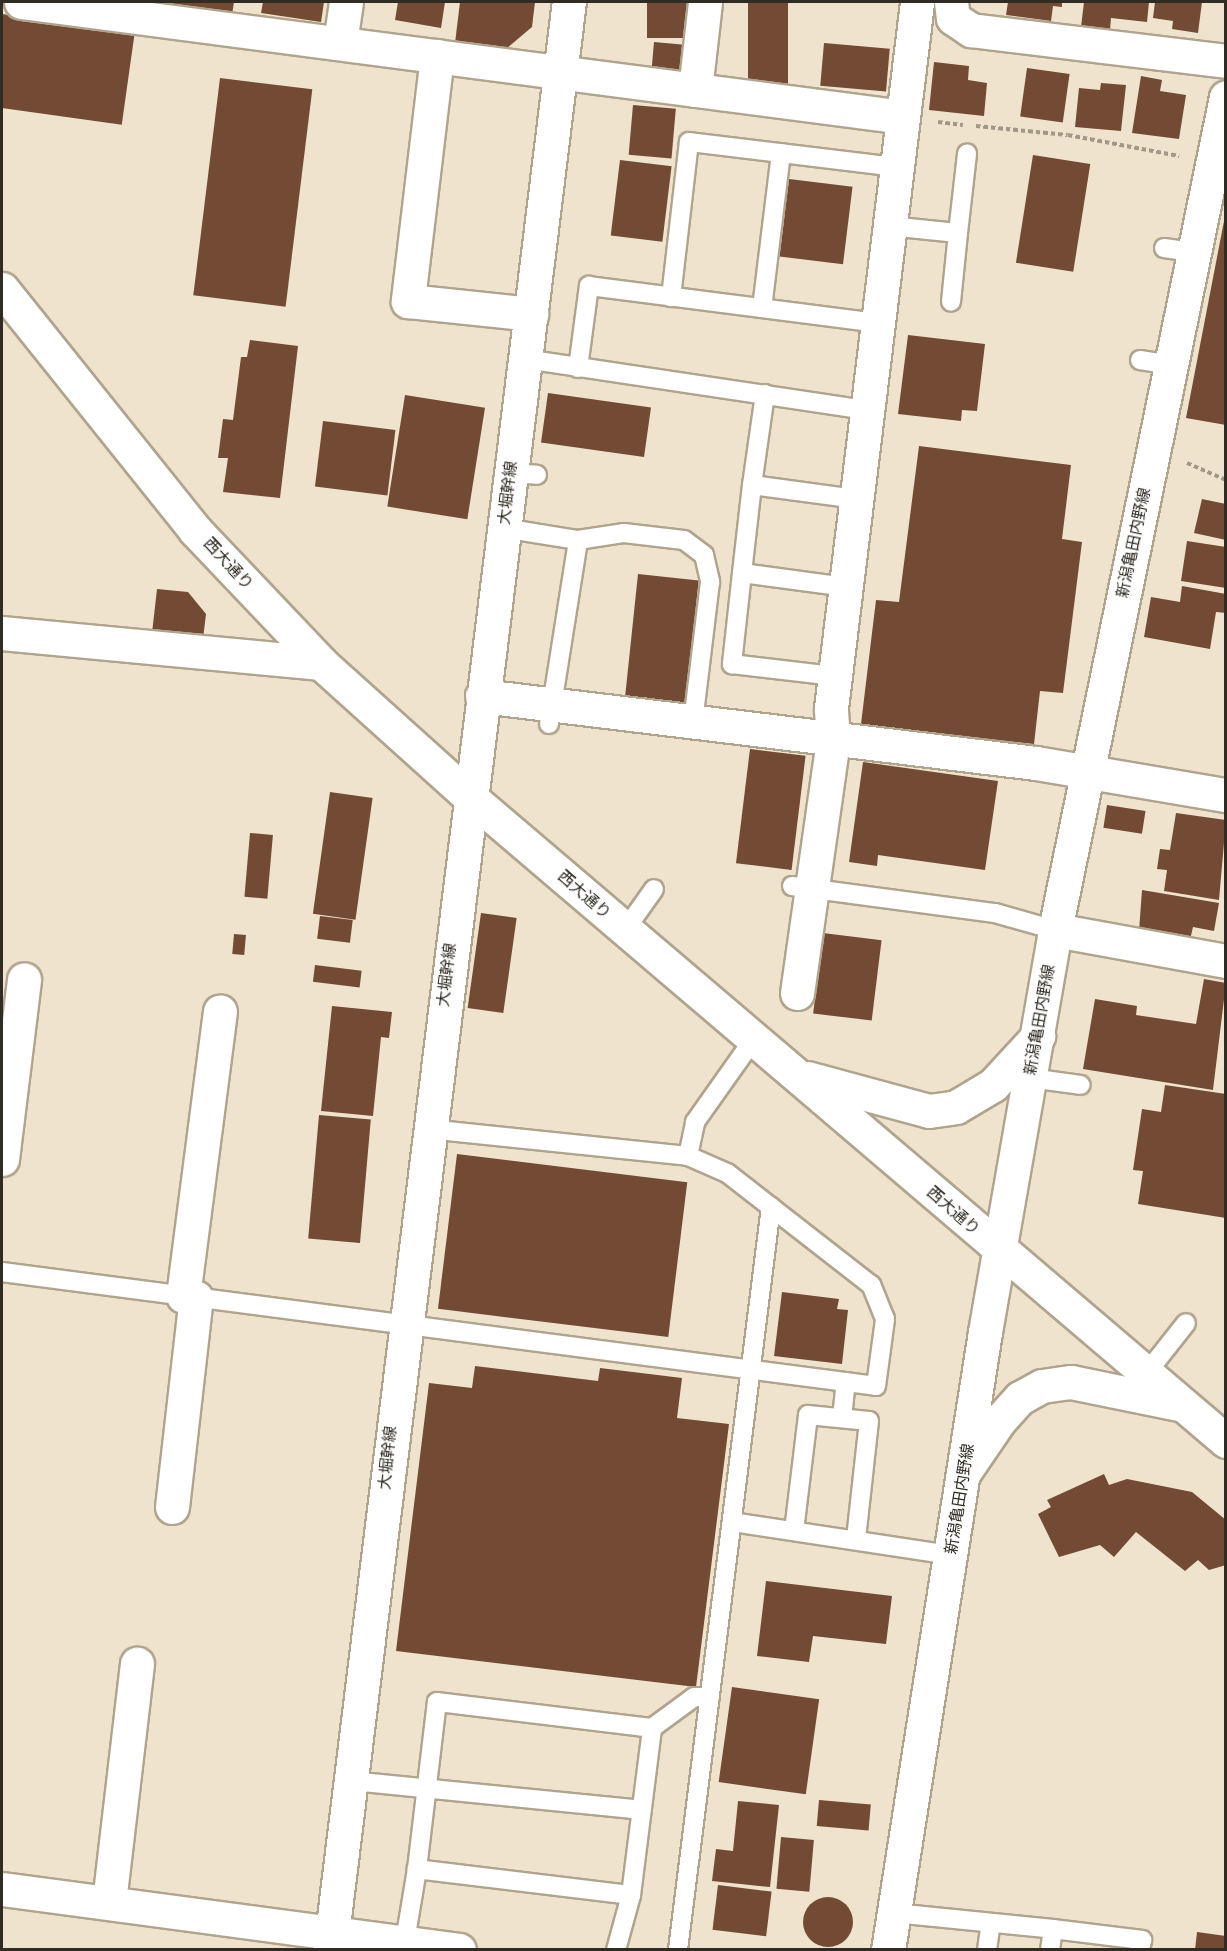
<!DOCTYPE html>
<meta charset="utf-8">
<style>
body{margin:0}
#map{position:relative;width:1227px;height:1951px;overflow:hidden;background:#f0e3cd;font-family:"DM Sans","Noto Sans JP",sans-serif}
div>[style]{position:absolute}
.building>*{inset:0;background:#734a33;transform-origin:0 0}
.round{border-radius:50%}
.path>*{height:4px;margin-top:-2px;transform-origin:0;background:repeating-linear-gradient(90deg,#a19887 0 4.5px,transparent 0 7.5px)}
.roads{filter:drop-shadow(2px 0 #b0a48f) drop-shadow(-2px 0 #b0a48f) drop-shadow(0 2px #b0a48f) drop-shadow(0 -2px #b0a48f)}
.lane>*{height:18px;margin:-9px;padding:0 9px;transform-origin:9px;border-radius:9px;background:#fff}
.street>*{height:33px;margin:-16.5px;padding:0 16.5px;transform-origin:16.5px;border-radius:16.5px;background:#fff}
.secondary>*{height:33px;margin:-16.5px;padding:0 16.5px;transform-origin:16.5px;border-radius:16.5px;background:#fff}
.primary>*{height:33px;margin:-16.5px;padding:0 16.5px;transform-origin:16.5px;border-radius:16.5px;background:#fff}
span{translate:-50% -50%;white-space:nowrap;text-align:center;line-height:1.15;-webkit-text-stroke:6px #fff;paint-order:stroke}
.street-label{font-size:16px;color:#302c23}
.frame{position:absolute;inset:0;border:3px solid #302c23;pointer-events:none}
</style>
<div id="map">
<div class="building">
<i style="clip-path:polygon(171px 2px,234px 2px,232px 15px,170px 8px)"></i>
<i style="clip-path:polygon(263px 2px,324px 2px,321px 22px,261px 13px)"></i>
<i style="clip-path:polygon(398px 2px,445px 2px,441px 28px,395px 20px)"></i>
<i style="clip-path:polygon(460px 2px,535px 2px,532px 27px,506px 49px,455px 43px)"></i>
<i style="left:647px;top:2px;width:45px;height:36px"></i>
<i style="left:748px;top:2px;width:40px;height:82px"></i>
<i style="clip-path:polygon(1008px 2px,1062px 2px,1062px 7px,1053px 6px,1051px 21px,1006px 15px)"></i>
<i style="clip-path:polygon(1084px 2px,1149px 2px,1147px 22px,1111px 18px,1110px 30px,1081px 27px)"></i>
<i style="clip-path:polygon(1155px 2px,1202px 2px,1198px 33px,1172px 29px,1173px 21px,1153px 18px)"></i>
<i style="left:2px;top:14px;width:134px;height:93px;rotate:8deg"></i>
<i style="left:654px;top:42px;width:33px;height:30px;rotate:5deg"></i>
<i style="left:824px;top:43px;width:66px;height:43px;rotate:5deg"></i>
<i style="clip-path:polygon(934px 62px,969px 66px,968px 80px,987px 83px,984px 116px,929px 110px)"></i>
<i style="left:1027px;top:68px;width:43px;height:49px;rotate:8deg"></i>
<i style="clip-path:polygon(1141px 76px,1162px 80px,1160px 91px,1186px 95px,1179px 139px,1132px 133px)"></i>
<i style="left:220px;top:78px;width:93px;height:219px;rotate:7deg"></i>
<i style="clip-path:polygon(1101px 83px,1126px 85px,1121px 131px,1075px 127px,1079px 88px,1100px 90px)"></i>
<i style="left:633px;top:105px;width:43px;height:50px;rotate:5deg"></i>
<i style="left:1033px;top:155px;width:58px;height:109px;rotate:9deg"></i>
<i style="left:620px;top:160px;width:52px;height:76px;rotate:7deg"></i>
<i style="left:789px;top:179px;width:64px;height:78px;rotate:7deg"></i>
<i style="clip-path:polygon(1224px 221px,1226px 221px,1226px 425px,1186px 418px)"></i>
<i style="clip-path:polygon(908px 335px,985px 344px,977px 411px,962px 410px,961px 421px,898px 414px)"></i>
<i style="clip-path:polygon(250px 340px,298px 346px,280px 498px,223px 492px,228px 458px,218px 458px,223px 419px,233px 420px,241px 357px,247px 357px)"></i>
<i style="left:548px;top:393px;width:104px;height:50px;rotate:8deg"></i>
<i style="left:405px;top:395px;width:81px;height:113px;rotate:9deg"></i>
<i style="left:323px;top:421px;width:73px;height:66px;rotate:7deg"></i>
<i style="clip-path:polygon(919px 446px,1071px 465px,1062px 539px,1082px 542px,1063px 693px,1040px 691px,1034px 744px,861px 724px,876px 600px,899px 602px)"></i>
<i style="clip-path:polygon(1202px 499px,1226px 504px,1226px 540px,1194px 533px)"></i>
<i style="clip-path:polygon(1187px 541px,1226px 547px,1226px 588px,1181px 581px)"></i>
<i style="left:638px;top:574px;width:61px;height:126px;rotate:6deg"></i>
<i style="clip-path:polygon(1182px 586px,1226px 594px,1226px 613px,1216px 612px,1210px 649px,1144px 637px,1151px 597px,1180px 602px)"></i>
<i style="clip-path:polygon(157px 589px,188px 592px,206px 614px,202px 647px,151px 642px)"></i>
<i style="left:750px;top:749px;width:56px;height:115px;rotate:7deg"></i>
<i style="clip-path:polygon(863px 762px,998px 781px,985px 870px,878px 855px,877px 866px,849px 862px)"></i>
<i style="left:330px;top:792px;width:43px;height:123px;rotate:8deg"></i>
<i style="left:1107px;top:805px;width:39px;height:23px;rotate:9deg"></i>
<i style="clip-path:polygon(1176px 813px,1226px 820px,1219px 900px,1164px 891px,1167px 870px,1157px 869px,1160px 849px,1170px 850px)"></i>
<i style="left:250px;top:833px;width:23px;height:64px;rotate:5deg"></i>
<i style="clip-path:polygon(1142px 890px,1219px 903px,1214px 931px,1193px 927px,1190px 940px,1139px 931px)"></i>
<i style="left:481px;top:913px;width:36px;height:96px;rotate:8deg"></i>
<i style="left:320px;top:916px;width:33px;height:23px;rotate:7deg"></i>
<i style="left:823px;top:933px;width:59px;height:81px;rotate:7deg"></i>
<i style="left:234px;top:934px;width:12px;height:20px;rotate:5deg"></i>
<i style="left:315px;top:965px;width:47px;height:17px;rotate:7deg"></i>
<i style="clip-path:polygon(1204px 979px,1226px 983px,1213px 1090px,1083px 1069px,1095px 999px,1137px 1006px,1136px 1015px,1196px 1024px)"></i>
<i style="clip-path:polygon(332px 1006px,392px 1012px,389px 1038px,381px 1037px,373px 1116px,321px 1111px)"></i>
<i style="clip-path:polygon(1165px 1085px,1226px 1094px,1226px 1218px,1138px 1204px,1143px 1171px,1133px 1170px,1142px 1109px,1161px 1112px)"></i>
<i style="left:319px;top:1115px;width:52px;height:124px;rotate:5deg"></i>
<i style="left:457px;top:1154px;width:232px;height:156px;rotate:7deg"></i>
<i style="clip-path:polygon(782px 1292px,839px 1299px,837px 1309px,848px 1310px,842px 1364px,774px 1356px)"></i>
<i style="clip-path:polygon(475px 1366px,598px 1381px,600px 1368px,682px 1378px,677px 1418px,729px 1424px,696px 1687px,396px 1651px,429px 1383px,472px 1388px)"></i>
<i style="clip-path:polygon(1104px 1474px,1109px 1485px,1127px 1479px,1192px 1492px,1226px 1520px,1226px 1565px,1209px 1570px,1198px 1560px,1185px 1571px,1136px 1532px,1114px 1557px,1100px 1545px,1059px 1557px,1038px 1514px,1051px 1507px,1047px 1500px)"></i>
<i style="clip-path:polygon(766px 1581px,892px 1596px,886px 1644px,813px 1636px,809px 1662px,757px 1656px)"></i>
<i style="left:732px;top:1687px;width:88px;height:96px;rotate:8deg"></i>
<i style="left:819px;top:1800px;width:52px;height:26px;rotate:5deg"></i>
<i style="clip-path:polygon(738px 1801px,779px 1805px,770px 1887px,712px 1881px,716px 1849px,733px 1851px)"></i>
<i style="left:781px;top:1837px;width:33px;height:52px;rotate:5deg"></i>
<i style="left:718px;top:1885px;width:54px;height:45px;rotate:7deg"></i>
<i class="round" style="left:803px;top:1897px;width:50px;height:50px"></i>
<i style="clip-path:polygon(1197px 1932px,1226px 1936px,1226px 1950px,1195px 1950px)"></i>
</div>
<div class="path">
<i style="left:938px;top:122px;width:25px;rotate:7deg"></i>
<i style="left:976px;top:126px;width:92px;rotate:5.6deg"></i>
<i style="left:1068px;top:135px;width:113px;rotate:10.7deg"></i>
<i style="left:1187px;top:463px;width:43px;rotate:23.6deg"></i>
</div>
<div class="roads">
<div class="lane">
<i style="left:889px;top:226px;width:69px;rotate:5.8deg"></i>
<i style="left:958px;top:233px;width:69px;rotate:95.8deg"></i>
<i style="left:958px;top:233px;width:80px;rotate:-83.5deg"></i>
<i style="left:1164px;top:248px;width:29px;rotate:8deg"></i>
<i style="left:671px;top:297px;width:156px;rotate:-83.4deg"></i>
<i style="left:689px;top:142px;width:209px;rotate:6.9deg"></i>
<i style="left:762px;top:308px;width:156px;rotate:-83deg"></i>
<i style="left:525px;top:359px;width:345px;rotate:8.5deg"></i>
<i style="left:1140px;top:360px;width:30px;rotate:9deg"></i>
<i style="left:578px;top:368px;width:83px;rotate:-82.4deg"></i>
<i style="left:589px;top:286px;width:291px;rotate:7.3deg"></i>
<i style="left:765px;top:394px;width:92px;rotate:98.1deg"></i>
<i style="left:752px;top:485px;width:104px;rotate:7.7deg"></i>
<i style="left:511px;top:473px;width:26px;rotate:4deg"></i>
<i style="left:752px;top:485px;width:89px;rotate:96.5deg"></i>
<i style="left:742px;top:573px;width:104px;rotate:7.7deg"></i>
<i style="left:503px;top:528px;width:76px;rotate:9.1deg"></i>
<i style="left:578px;top:540px;width:47px;rotate:-8.7deg"></i>
<i style="left:624px;top:533px;width:60px;rotate:6.7deg"></i>
<i style="left:684px;top:540px;width:25px;rotate:37deg"></i>
<i style="left:704px;top:555px;width:28px;rotate:77deg"></i>
<i style="left:710px;top:582px;width:141px;rotate:96.9deg"></i>
<i style="left:742px;top:573px;width:92px;rotate:96.3deg"></i>
<i style="left:732px;top:664px;width:103px;rotate:6.7deg"></i>
<i style="left:549px;top:724px;width:186px;rotate:-81deg"></i>
<i style="left:792px;top:886px;width:205px;rotate:7.6deg"></i>
<i style="left:995px;top:913px;width:62px;rotate:15.8deg"></i>
<i style="left:625px;top:930px;width:50px;rotate:-54.7deg"></i>
<i style="left:1030px;top:1078px;width:51px;rotate:7.8deg"></i>
<i style="left:428px;top:1129px;width:261px;rotate:5.9deg"></i>
<i style="left:688px;top:1156px;width:35px;rotate:-78deg"></i>
<i style="left:695px;top:1122px;width:100px;rotate:-54.7deg"></i>
<i style="left:2px;top:1272px;width:881px;rotate:7.43deg"></i>
<i style="left:876px;top:1386px;width:68px;rotate:-82.3deg"></i>
<i style="left:885px;top:1319px;width:37px;rotate:-112deg"></i>
<i style="left:871px;top:1285px;width:182px;rotate:-142.1deg"></i>
<i style="left:727px;top:1173px;width:43px;rotate:-156.4deg"></i>
<i style="left:1145px;top:1375px;width:66px;rotate:-51.7deg"></i>
<i style="left:842px;top:1418px;width:36px;rotate:-84deg"></i>
<i style="left:732px;top:1522px;width:221px;rotate:8.6deg"></i>
<i style="left:794px;top:1531px;width:117px;rotate:-83.1deg"></i>
<i style="left:808px;top:1415px;width:61px;rotate:5.6deg"></i>
<i style="left:869px;top:1421px;width:119px;rotate:96.3deg"></i>
<i style="left:352px;top:1781px;width:291px;rotate:5.7deg"></i>
<i style="left:631px;top:1895px;width:216px;rotate:-173.1deg"></i>
<i style="left:417px;top:1869px;width:168px;rotate:-83.2deg"></i>
<i style="left:437px;top:1702px;width:217px;rotate:6.9deg"></i>
<i style="left:894px;top:1913px;width:160px;rotate:5.7deg"></i>
<i style="left:1053px;top:1929px;width:21px;rotate:98deg"></i>
<i style="left:1053px;top:1929px;width:90px;rotate:7deg"></i>
<i style="left:1142px;top:1940px;width:10px;rotate:101deg"></i>
<i style="left:405px;top:1941px;width:73px;rotate:-80.5deg"></i>
<i style="left:616px;top:1950px;width:57px;rotate:-74.7deg"></i>
<i style="left:631px;top:1895px;width:168px;rotate:-82.8deg"></i>
<i style="left:652px;top:1728px;width:52px;rotate:-36.4deg"></i>
<i style="left:694px;top:1697px;width:16px"></i>
<i style="left:678px;top:1950px;width:749px;rotate:-82.87deg"></i>
<i style="left:987px;top:1950px;width:27px;rotate:-82deg"></i>
</div>
<div class="street">
<i style="left:21px;top:2px;width:889px;rotate:7.43deg"></i>
<i style="left:951px;top:2px;width:16px;rotate:83deg"></i>
<i style="left:953px;top:18px;width:22px;rotate:34deg"></i>
<i style="left:971px;top:30px;width:257px;rotate:6.9deg"></i>
<i style="left:340px;top:43px;width:41px;rotate:-81.7deg"></i>
<i style="left:437px;top:56px;width:247px;rotate:96.8deg"></i>
<i style="left:408px;top:301px;width:124px;rotate:6deg"></i>
<i style="left:695px;top:90px;width:89px;rotate:-83.5deg"></i>
<i style="left:2px;top:633px;width:320px;rotate:5.4deg"></i>
<i style="left:482px;top:696px;width:558px;rotate:6.9deg"></i>
<i style="left:1036px;top:763px;width:193px;rotate:9.6deg"></i>
<i style="left:1055px;top:930px;width:174px;rotate:10.3deg"></i>
<i style="left:797px;top:993px;width:257px;rotate:-81.9deg"></i>
<i style="left:833px;top:739px;width:31px;rotate:-94deg"></i>
<i style="left:831px;top:708px;width:711px;rotate:-83.05deg"></i>
<i style="left:2px;top:1159px;width:181px;rotate:-83deg"></i>
<i style="left:183px;top:1296px;width:287px;rotate:-82.6deg"></i>
<i style="left:172px;top:1507px;width:211px;rotate:-83.5deg"></i>
<i style="left:2px;top:1889px;width:461px;rotate:7.6deg"></i>
<i style="left:109px;top:1902px;width:240px;rotate:-83.3deg"></i>
</div>
<div class="secondary">
<i style="left:2px;top:289px;width:309px;rotate:51.3deg"></i>
<i style="left:195px;top:530px;width:183px;rotate:46.5deg"></i>
<i style="left:321px;top:663px;width:200px;rotate:42deg"></i>
<i style="left:470px;top:797px;width:993px;rotate:40.43deg"></i>
<i style="left:807px;top:1078px;width:126px;rotate:15.1deg"></i>
<i style="left:929px;top:1111px;width:27px;rotate:-8deg"></i>
<i style="left:956px;top:1107px;width:43px;rotate:-30.7deg"></i>
<i style="left:993px;top:1085px;width:67px;rotate:-47.4deg"></i>
<i style="left:965px;top:1471px;width:60px;rotate:-55.8deg"></i>
<i style="left:999px;top:1421px;width:31px;rotate:-48deg"></i>
<i style="left:1020px;top:1398px;width:25px;rotate:-29deg"></i>
<i style="left:1042px;top:1386px;width:29px;rotate:-8deg"></i>
<i style="left:1071px;top:1382px;width:109px;rotate:11.6deg"></i>
<i style="left:330px;top:1950px;width:1963px;rotate:-83.01deg"></i>
</div>
<div class="primary">
<i style="left:888px;top:1950px;width:626px;rotate:-81.08deg"></i>
<i style="left:985px;top:1332px;width:408px;rotate:-80.1deg"></i>
<i style="left:1055px;top:930px;width:850px;rotate:-78.4deg"></i>
</div>
</div>
<div class="street-label">
<span style="left:508px;top:493px;rotate:-83deg">大堀幹線</span>
<span style="left:1134px;top:543px;rotate:-78deg">新潟亀田内野線</span>
<span style="left:228px;top:564px;rotate:47deg">西大通り</span>
<span style="left:584px;top:895px;rotate:41deg">西大通り</span>
<span style="left:447px;top:975px;rotate:-83deg">大堀幹線</span>
<span style="left:1040px;top:1020px;rotate:-80deg">新潟亀田内野線</span>
<span style="left:953px;top:1211px;rotate:41deg">西大通り</span>
<span style="left:388px;top:1458px;rotate:-84deg">大堀幹線</span>
<span style="left:960px;top:1499px;rotate:-81deg">新潟亀田内野線</span>
</div>
<div class="frame"></div>
</div>
